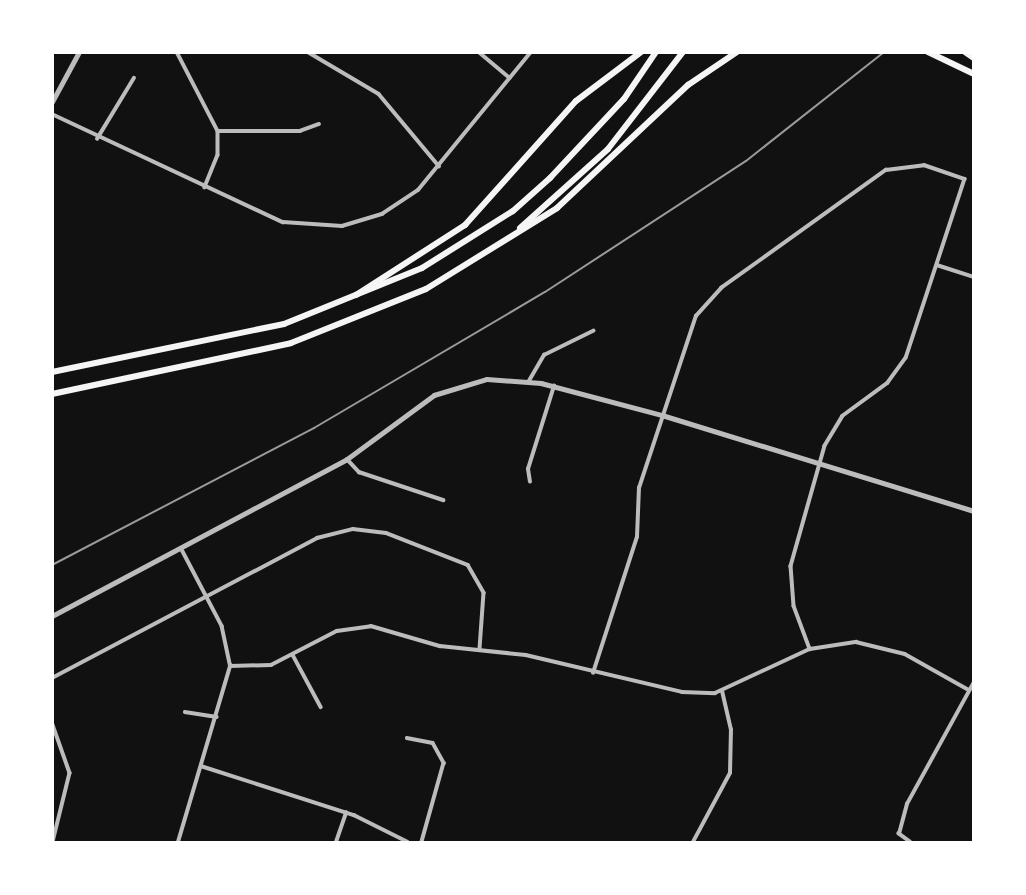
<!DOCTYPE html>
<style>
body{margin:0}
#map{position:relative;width:1026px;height:895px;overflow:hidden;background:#111;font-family:"DejaVu Sans",sans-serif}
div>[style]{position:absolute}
.minor>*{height:3.5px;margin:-1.75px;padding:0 1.75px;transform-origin:1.75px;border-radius:1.75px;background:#bcbcbc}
.tertiary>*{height:4.5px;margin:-2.25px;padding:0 2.25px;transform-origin:2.25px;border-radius:2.25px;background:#bcbcbc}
.motorway>*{height:6px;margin:-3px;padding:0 3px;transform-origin:3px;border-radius:3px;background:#f5f5f5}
.rail>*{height:2px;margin:-1px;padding:0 1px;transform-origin:1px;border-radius:1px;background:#9a9a9a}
span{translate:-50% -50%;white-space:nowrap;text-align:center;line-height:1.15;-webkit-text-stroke:5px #fff;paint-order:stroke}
.frame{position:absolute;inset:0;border:54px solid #fff;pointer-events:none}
</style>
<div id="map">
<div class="minor">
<i style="left:177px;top:52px;width:89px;rotate:62.6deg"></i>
<i style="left:218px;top:131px;width:24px;rotate:90deg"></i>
<i style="left:218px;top:155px;width:35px;rotate:112deg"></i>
<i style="left:308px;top:52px;width:82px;rotate:30.6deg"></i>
<i style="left:379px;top:94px;width:94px;rotate:50.2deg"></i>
<i style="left:479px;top:52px;width:40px;rotate:40deg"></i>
<i style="left:52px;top:114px;width:255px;rotate:25.1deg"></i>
<i style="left:283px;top:222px;width:59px;rotate:3.9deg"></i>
<i style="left:342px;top:226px;width:42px;rotate:-16.7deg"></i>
<i style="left:382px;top:214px;width:43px;rotate:-33.7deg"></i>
<i style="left:418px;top:190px;width:178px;rotate:-50.7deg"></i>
<i style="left:218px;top:131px;width:82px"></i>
<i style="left:300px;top:131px;width:20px;rotate:-20deg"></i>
<i style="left:97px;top:139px;width:71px;rotate:-58.8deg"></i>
<i style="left:937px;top:265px;width:39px;rotate:18deg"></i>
<i style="left:529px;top:381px;width:30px;rotate:-60deg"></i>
<i style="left:544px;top:355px;width:55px;rotate:-26.1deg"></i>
<i style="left:347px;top:459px;width:18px;rotate:47deg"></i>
<i style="left:359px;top:472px;width:89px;rotate:18.4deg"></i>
<i style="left:530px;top:482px;width:13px;rotate:-99deg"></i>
<i style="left:528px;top:469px;width:87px;rotate:-72.6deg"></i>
<i style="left:293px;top:655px;width:59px;rotate:61.7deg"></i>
<i style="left:230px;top:666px;width:41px;rotate:-1.4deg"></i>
<i style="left:271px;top:665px;width:74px;rotate:-27.3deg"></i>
<i style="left:337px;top:631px;width:34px;rotate:-8deg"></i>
<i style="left:371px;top:626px;width:72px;rotate:16.2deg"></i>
<i style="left:440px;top:646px;width:86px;rotate:6deg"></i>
<i style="left:526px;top:655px;width:160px;rotate:13.3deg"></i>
<i style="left:682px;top:692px;width:33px;rotate:2deg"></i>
<i style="left:715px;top:693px;width:105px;rotate:-24.9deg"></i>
<i style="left:810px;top:649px;width:47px;rotate:-8.7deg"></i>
<i style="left:856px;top:642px;width:50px;rotate:13.8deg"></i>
<i style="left:905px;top:654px;width:73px;rotate:29.4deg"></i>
<i style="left:593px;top:673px;width:143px;rotate:-72.1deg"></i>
<i style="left:637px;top:537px;width:49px;rotate:-87.7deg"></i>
<i style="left:639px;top:488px;width:181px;rotate:-71.7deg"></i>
<i style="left:696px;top:316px;width:38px;rotate:-48deg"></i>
<i style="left:721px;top:288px;width:203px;rotate:-35.6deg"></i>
<i style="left:886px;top:170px;width:38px;rotate:-7deg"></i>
<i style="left:924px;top:165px;width:43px;rotate:18.9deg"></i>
<i style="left:965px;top:179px;width:188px;rotate:108.2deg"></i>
<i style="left:906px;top:358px;width:31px;rotate:126deg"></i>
<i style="left:888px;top:383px;width:56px;rotate:143.7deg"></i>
<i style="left:843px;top:416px;width:35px;rotate:121deg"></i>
<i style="left:825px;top:446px;width:125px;rotate:105.8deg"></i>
<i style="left:791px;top:566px;width:40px;rotate:85.7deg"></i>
<i style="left:794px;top:606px;width:46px;rotate:69.6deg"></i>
<i style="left:52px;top:678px;width:300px;rotate:-27.8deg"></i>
<i style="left:317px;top:538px;width:37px;rotate:-14deg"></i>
<i style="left:353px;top:529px;width:33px;rotate:7deg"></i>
<i style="left:386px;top:533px;width:88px;rotate:21.3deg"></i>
<i style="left:468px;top:565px;width:32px;rotate:60deg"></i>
<i style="left:484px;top:593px;width:56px;rotate:94.1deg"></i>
<i style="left:185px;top:712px;width:32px;rotate:9deg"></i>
<i style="left:52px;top:722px;width:54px;rotate:70.6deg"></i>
<i style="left:70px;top:773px;width:71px;rotate:103.8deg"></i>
<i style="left:407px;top:738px;width:26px;rotate:11deg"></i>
<i style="left:433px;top:743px;width:23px;rotate:61deg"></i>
<i style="left:444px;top:763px;width:82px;rotate:105.6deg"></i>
<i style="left:201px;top:766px;width:161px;rotate:17.8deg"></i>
<i style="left:354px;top:815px;width:60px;rotate:26.6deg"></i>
<i style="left:178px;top:842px;width:184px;rotate:-73.5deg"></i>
<i style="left:230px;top:666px;width:40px;rotate:-102deg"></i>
<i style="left:222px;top:627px;width:88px;rotate:-117.7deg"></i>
<i style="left:336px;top:842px;width:31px;rotate:-71deg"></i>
<i style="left:693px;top:842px;width:78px;rotate:-61.8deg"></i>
<i style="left:730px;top:773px;width:43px;rotate:-88.7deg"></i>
<i style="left:731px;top:730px;width:39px;rotate:-103deg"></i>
<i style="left:910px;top:842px;width:14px;rotate:-144deg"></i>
<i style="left:899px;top:834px;width:31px;rotate:-75deg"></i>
<i style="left:907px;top:804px;width:139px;rotate:-61.2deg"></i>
</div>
<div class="tertiary">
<i style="left:52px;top:102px;width:57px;rotate:-61.6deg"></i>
<i style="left:52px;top:616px;width:334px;rotate:-28deg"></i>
<i style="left:347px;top:459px;width:108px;rotate:-36.3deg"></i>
<i style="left:434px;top:395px;width:55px;rotate:-16.8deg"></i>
<i style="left:487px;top:379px;width:54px;rotate:4.2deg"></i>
<i style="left:541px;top:383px;width:125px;rotate:14.8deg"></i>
<i style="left:662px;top:415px;width:326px;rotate:17.1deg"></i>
</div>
<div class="motorway">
<i style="left:928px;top:52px;width:51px;rotate:25.6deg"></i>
<i style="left:965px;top:52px;width:11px;rotate:34deg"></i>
<i style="left:520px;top:228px;width:118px;rotate:-41.9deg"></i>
<i style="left:608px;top:149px;width:123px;rotate:-52.3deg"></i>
<i style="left:356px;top:295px;width:130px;rotate:-32.7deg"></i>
<i style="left:465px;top:225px;width:166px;rotate:-48.2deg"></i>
<i style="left:576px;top:101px;width:81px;rotate:-37deg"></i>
<i style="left:52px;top:372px;width:237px;rotate:-11.7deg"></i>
<i style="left:284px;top:324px;width:149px;rotate:-22.1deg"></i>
<i style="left:422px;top:268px;width:107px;rotate:-32.1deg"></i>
<i style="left:513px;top:211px;width:50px;rotate:-41.7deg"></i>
<i style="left:550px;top:178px;width:108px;rotate:-46.9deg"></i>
<i style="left:624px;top:99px;width:57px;rotate:-55.8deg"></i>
<i style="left:52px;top:394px;width:244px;rotate:-12deg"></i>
<i style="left:291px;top:343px;width:145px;rotate:-21.8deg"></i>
<i style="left:426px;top:289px;width:154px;rotate:-31.7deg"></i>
<i style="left:557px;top:208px;width:180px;rotate:-43.2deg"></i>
<i style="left:688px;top:85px;width:59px;rotate:-34deg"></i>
</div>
<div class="rail">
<i style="left:52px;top:565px;width:296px;rotate:-27.6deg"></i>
<i style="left:314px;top:428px;width:268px;rotate:-30.5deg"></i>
<i style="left:545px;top:292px;width:240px;rotate:-33.1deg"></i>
<i style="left:746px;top:161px;width:176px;rotate:-38.3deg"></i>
</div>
<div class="frame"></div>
</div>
